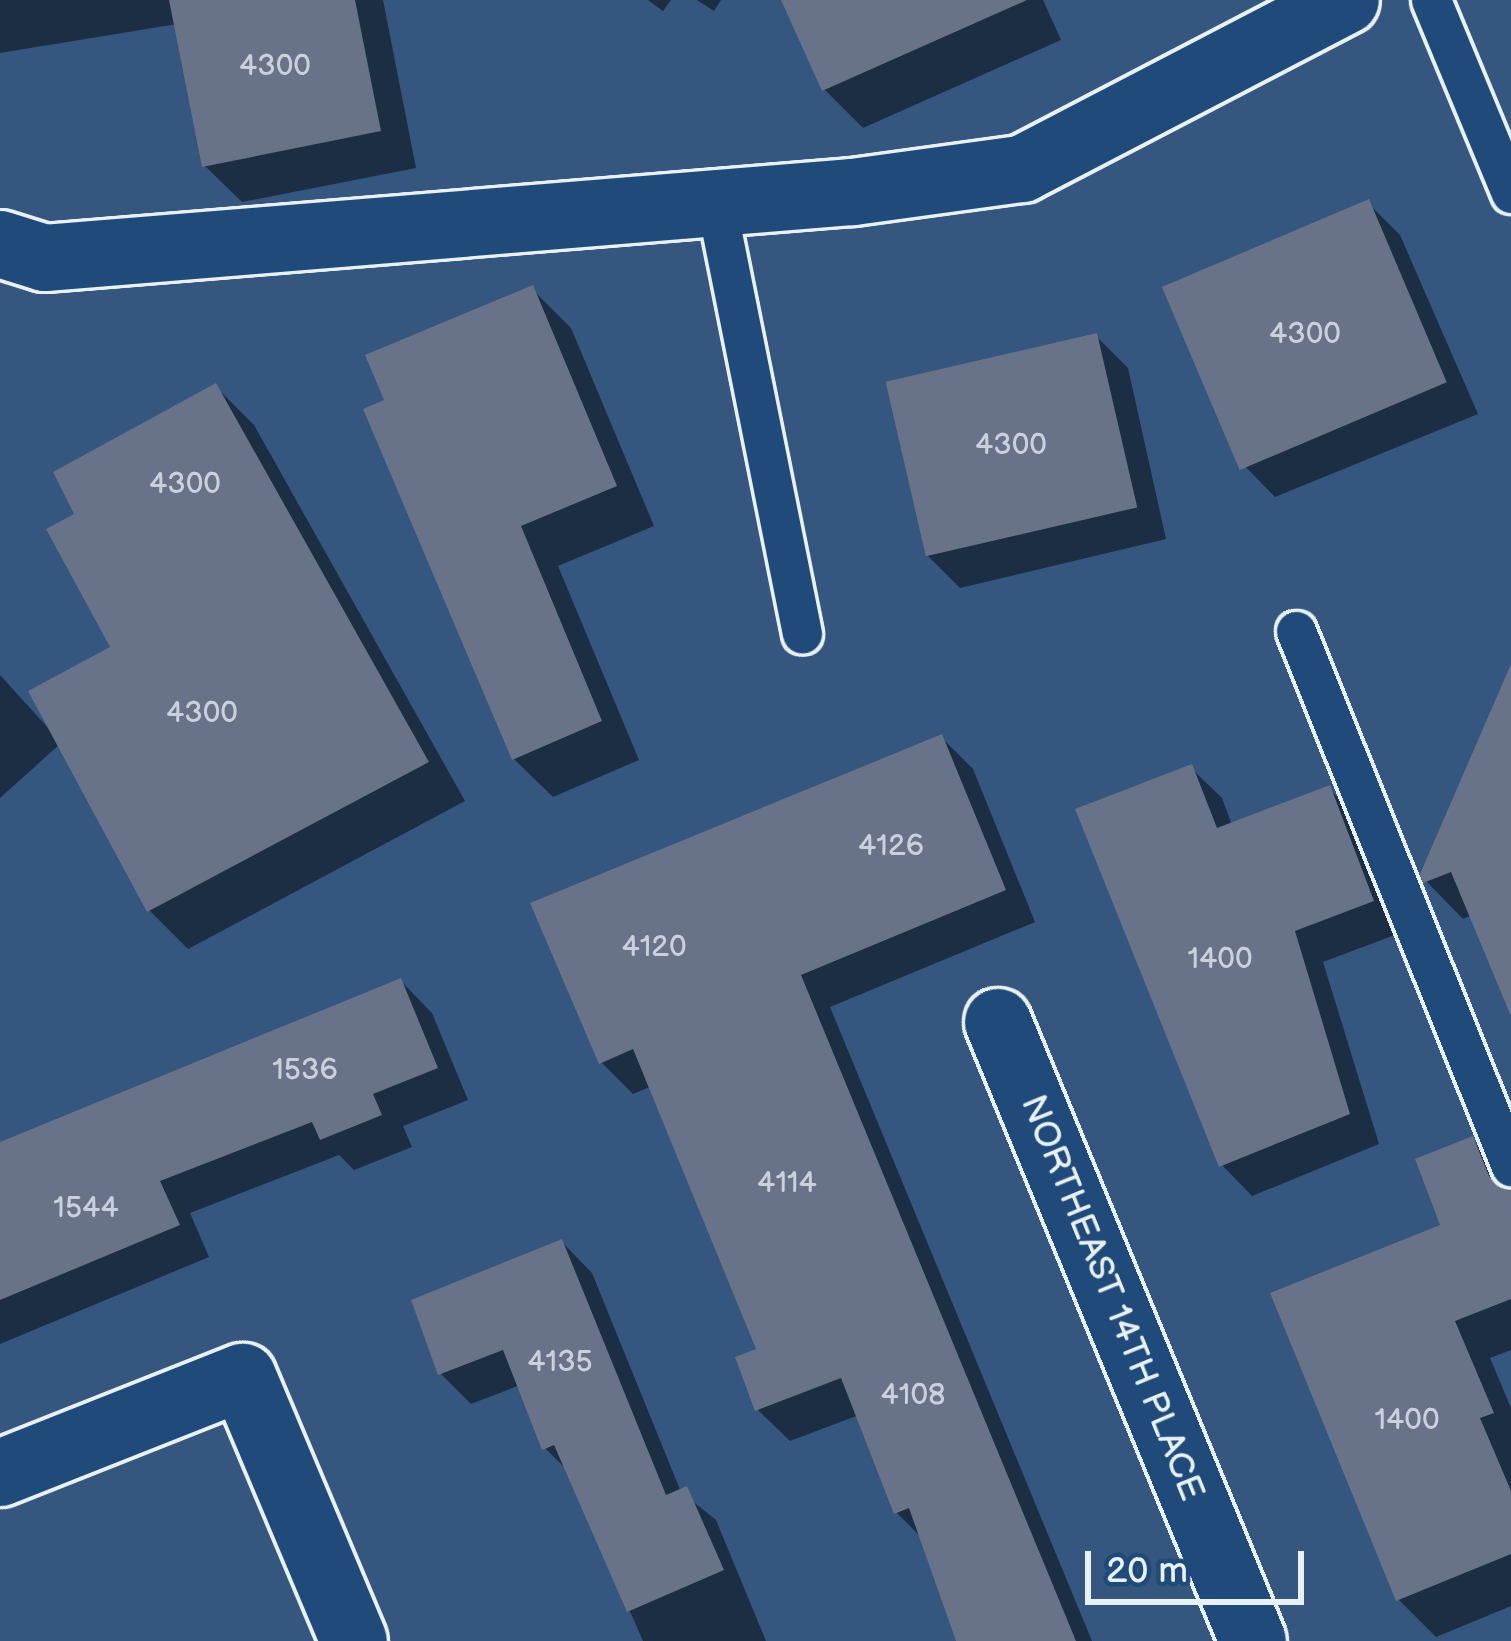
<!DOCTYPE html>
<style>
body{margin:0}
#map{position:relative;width:1511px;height:1641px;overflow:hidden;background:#35567e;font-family:"Balsamiq Sans",sans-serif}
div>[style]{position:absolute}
.shadow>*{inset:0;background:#0007}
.building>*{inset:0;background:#687288;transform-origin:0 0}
.roads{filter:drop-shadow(3px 0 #e8f1f8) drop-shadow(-3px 0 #e8f1f8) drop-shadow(0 3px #e8f1f8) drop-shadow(0 -3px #e8f1f8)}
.service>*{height:39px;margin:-19.5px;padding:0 19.5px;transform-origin:19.5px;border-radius:19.5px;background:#1f4a7a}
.minor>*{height:66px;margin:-33px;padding:0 33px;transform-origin:33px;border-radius:33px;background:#1f4a7a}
span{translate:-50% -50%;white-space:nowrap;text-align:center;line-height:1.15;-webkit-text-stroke:9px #1f4a7a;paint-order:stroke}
.number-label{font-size:30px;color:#c8d1dc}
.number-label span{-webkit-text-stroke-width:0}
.street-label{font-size:36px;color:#e8f1f8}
.scale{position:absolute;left:1085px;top:1551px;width:219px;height:54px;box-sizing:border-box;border:6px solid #e8f1f8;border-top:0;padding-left:15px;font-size:36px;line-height:42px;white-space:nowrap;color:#e8f1f8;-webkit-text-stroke:9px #1f4a7a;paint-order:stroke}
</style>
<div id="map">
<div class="shadow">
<i style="clip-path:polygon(0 0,383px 0,416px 168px,242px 202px,205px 166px,177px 24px,0 53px)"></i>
<i style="clip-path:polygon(648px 0,671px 0,663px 11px)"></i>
<i style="clip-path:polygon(697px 0,721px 0,714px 11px)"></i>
<i style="clip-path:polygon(784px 0,1043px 0,1061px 40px,863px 128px,824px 89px)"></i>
<i style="clip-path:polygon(1368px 203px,1400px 235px,1478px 414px,1275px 497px,1244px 465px)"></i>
<i style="clip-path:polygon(532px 289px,571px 328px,654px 526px,558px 566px,639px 760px,553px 797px,514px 759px,388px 401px)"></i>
<i style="clip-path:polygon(1096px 336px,1128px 368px,1166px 539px,960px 588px,928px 556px)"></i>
<i style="clip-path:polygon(215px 386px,254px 425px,465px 801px,188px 949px,149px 910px,60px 744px,0 798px,0 675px,50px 730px,114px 648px,78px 515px)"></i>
<i style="clip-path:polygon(1511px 671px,1511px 1008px,1472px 915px,1463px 919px,1426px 881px)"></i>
<i style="clip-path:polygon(941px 737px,973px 769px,1035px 922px,830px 1007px,1092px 1641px,959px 1641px,923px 1539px,896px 1512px,859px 1415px,790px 1441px,758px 1410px,760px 1351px,652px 1086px,633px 1094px,601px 1062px)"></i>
<i style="clip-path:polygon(1191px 768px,1222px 798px,1232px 825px,1329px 789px,1360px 819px,1403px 932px,1323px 962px,1379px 1144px,1252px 1196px,1222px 1165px)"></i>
<i style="clip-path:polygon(401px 981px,432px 1013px,468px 1100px,403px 1126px,412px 1147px,354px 1170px,339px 1155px,190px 1213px,209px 1257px,0 1344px,0 1145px)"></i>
<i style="clip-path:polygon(1472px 1139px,1511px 1179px,1511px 1350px,1490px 1358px,1511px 1408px,1511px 1606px,1436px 1637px,1398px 1599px,1444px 1226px)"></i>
<i style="clip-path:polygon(562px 1242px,592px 1273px,681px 1492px,716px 1520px,766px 1641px,643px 1641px,569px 1472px,545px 1448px,520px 1385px,471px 1404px,441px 1374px)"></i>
</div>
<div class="building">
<i style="clip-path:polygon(169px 0,355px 0,381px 131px,202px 167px)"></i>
<i style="clip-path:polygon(781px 0,1027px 0,822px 91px)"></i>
<i style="left:1369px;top:199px;width:199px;height:225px;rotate:67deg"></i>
<i style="clip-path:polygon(533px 285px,617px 486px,521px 526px,602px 721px,512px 760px,363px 409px,384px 400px,365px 355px)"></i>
<i style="left:1097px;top:333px;width:179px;height:217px;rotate:77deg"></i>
<i style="clip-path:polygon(216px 383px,429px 762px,147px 912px,28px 691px,110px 647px,46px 529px,74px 514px,53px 472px)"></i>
<i style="clip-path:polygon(1511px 664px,1511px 1014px,1510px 1014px,1451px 872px,1423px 883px,1420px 874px)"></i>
<i style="clip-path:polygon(942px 734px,1006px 890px,801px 975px,1076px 1641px,956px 1641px,909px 1508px,894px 1514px,841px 1378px,755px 1411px,735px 1357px,756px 1349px,633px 1049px,599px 1064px,530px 903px)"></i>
<i style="clip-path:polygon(1192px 764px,1217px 828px,1330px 785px,1374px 901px,1295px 931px,1350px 1114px,1219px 1167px,1075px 809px)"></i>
<i style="clip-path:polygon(401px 978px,438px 1068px,373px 1094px,382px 1115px,320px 1140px,312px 1122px,160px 1181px,180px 1225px,0 1300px,0 1142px)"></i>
<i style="clip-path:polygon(1473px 1136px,1489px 1176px,1511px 1190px,1511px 1299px,1455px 1321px,1494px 1413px,1480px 1418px,1511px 1491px,1511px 1554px,1396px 1601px,1270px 1293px,1440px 1225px,1415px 1159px)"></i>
<i style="clip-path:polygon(562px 1239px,666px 1495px,687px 1486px,724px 1570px,627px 1612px,554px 1445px,542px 1450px,503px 1350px,438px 1375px,411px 1300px)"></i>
</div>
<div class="roads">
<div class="service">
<i style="left:1431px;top:0;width:209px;rotate:67.5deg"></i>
<i style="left:716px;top:203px;width:439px;rotate:78.7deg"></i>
<i style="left:1296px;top:631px;width:577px;rotate:68.11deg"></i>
</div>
<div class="minor">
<i style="left:0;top:244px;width:47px;rotate:17.3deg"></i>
<i style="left:45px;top:258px;width:811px;rotate:-4.67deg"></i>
<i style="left:853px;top:192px;width:171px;rotate:-7.8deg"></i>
<i style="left:1022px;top:169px;width:365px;rotate:-27.5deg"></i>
<i style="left:998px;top:1022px;width:669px;rotate:67.61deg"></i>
<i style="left:0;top:1473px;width:261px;rotate:-21.6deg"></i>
<i style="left:243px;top:1377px;width:286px;rotate:67.2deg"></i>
</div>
</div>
<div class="number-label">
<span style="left:275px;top:66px">4300</span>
<span style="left:1305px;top:334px">4300</span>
<span style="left:1011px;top:445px">4300</span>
<span style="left:185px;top:484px">4300</span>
<span style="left:202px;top:713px">4300</span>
<span style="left:891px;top:846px">4126</span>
<span style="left:654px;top:947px">4120</span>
<span style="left:1220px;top:959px">1400</span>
<span style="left:305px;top:1070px">1536</span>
<span style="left:787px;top:1183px">4114</span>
<span style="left:86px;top:1208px">1544</span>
<span style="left:560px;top:1362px">4135</span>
<span style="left:913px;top:1395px">4108</span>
<span style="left:1407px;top:1420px">1400</span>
</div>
<div class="street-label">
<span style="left:1112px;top:1298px;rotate:68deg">NORTHEAST 14TH PLACE</span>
</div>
<div class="scale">20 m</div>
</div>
